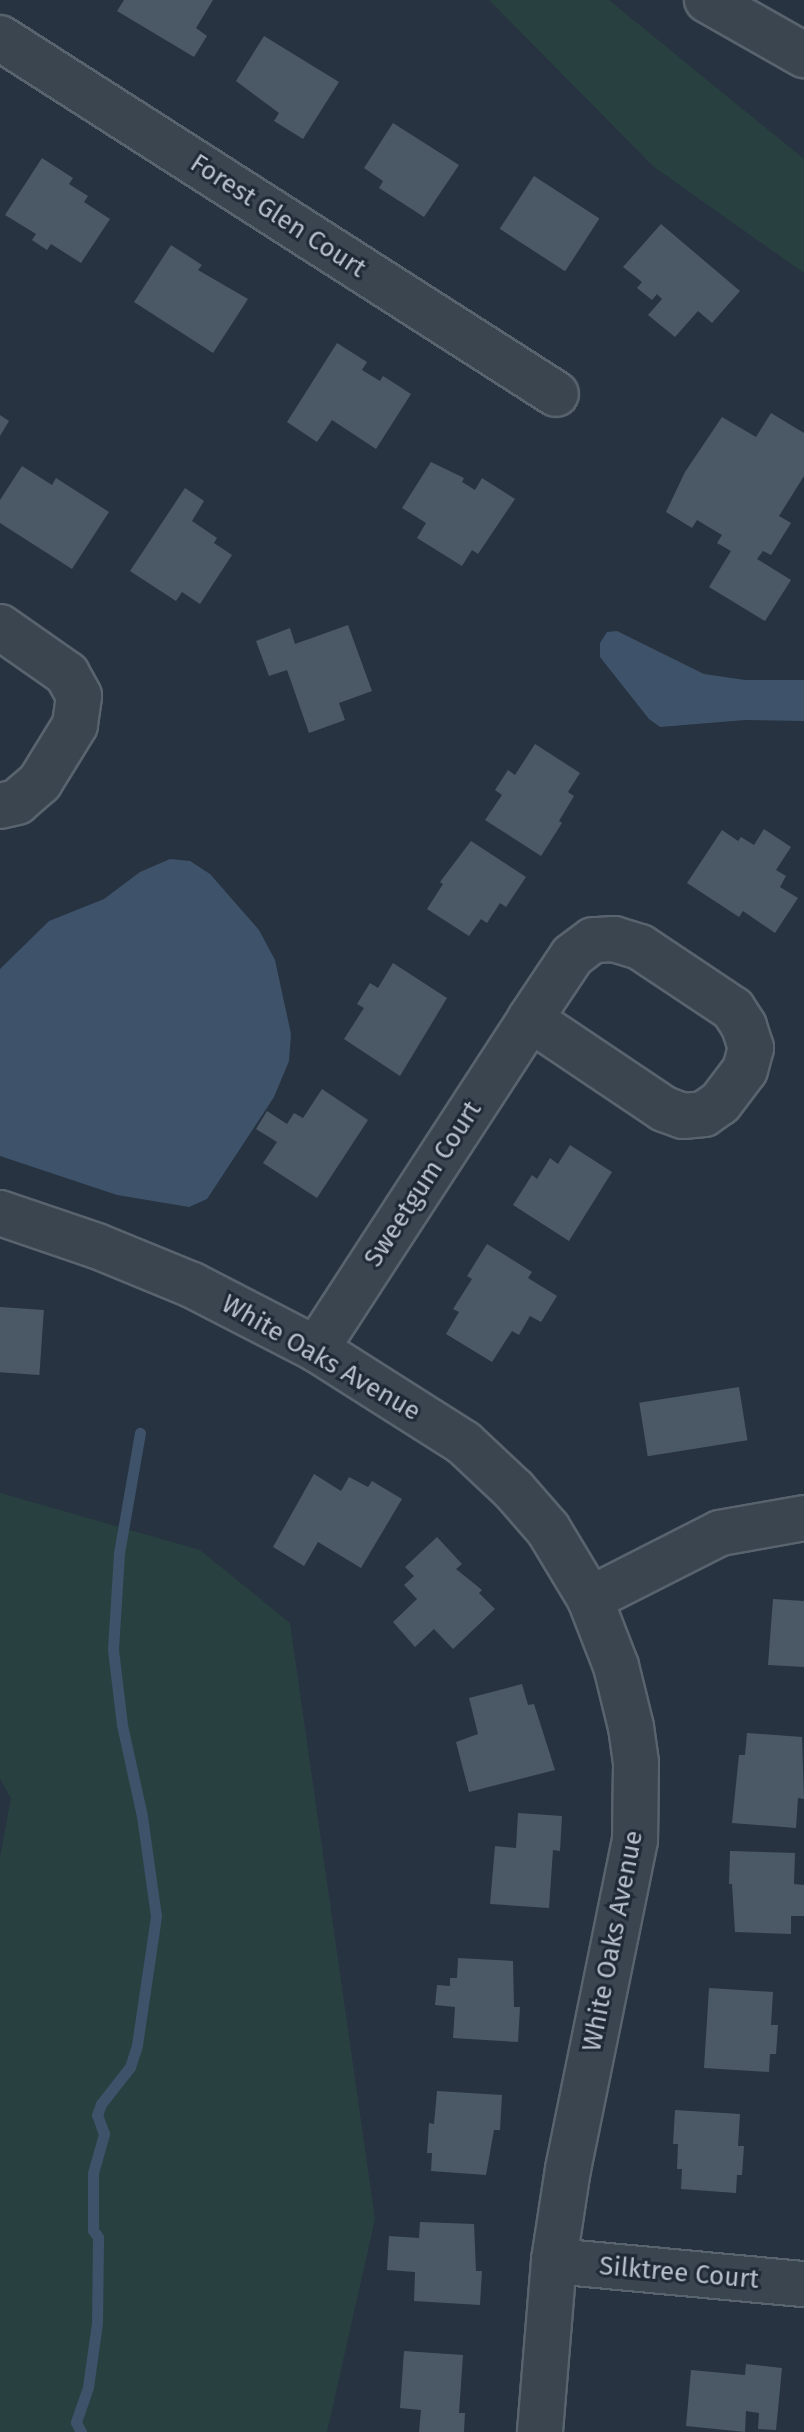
<!DOCTYPE html>
<style>
body{margin:0}
#map{position:relative;width:804px;height:2432px;overflow:hidden;background:#273340;font-family:"Fira Sans",sans-serif}
div>[style]{position:absolute}
.green>*{inset:0;background:#294041}
.water>*{inset:0;background:#3e5269}
.stream>*{height:11px;margin:-5.5px;padding:0 5.5px;transform-origin:5.5px;border-radius:5.5px;background:#3e5269}
.building>*{inset:0;background:#4b5966;transform-origin:0 0}
.roads{filter:drop-shadow(2px 0 #59636e) drop-shadow(-2px 0 #59636e) drop-shadow(0 2px #59636e) drop-shadow(0 -2px #59636e)}
.minor>*{height:44px;margin:-22px;padding:0 22px;transform-origin:22px;border-radius:22px;background:#3b4550}
span{translate:-50% -50%;white-space:nowrap;text-align:center;line-height:1.15;-webkit-text-stroke:6px #202a36;paint-order:stroke}
.street-label{font-size:26px;color:#b8c0cb}
</style>
<div id="map">
<div class="green">
<i style="clip-path:polygon(489px 0,609px 0,804px 159px,804px 273px,654px 167px)"></i>
<i style="clip-path:polygon(0 1493px,200px 1550px,290px 1623px,375px 2219px,327px 2432px,0 2432px,0 1858px,11px 1798px,0 1779px)"></i>
</div>
<div class="water">
<i style="clip-path:polygon(617px 631px,704px 674px,745px 680px,804px 680px,804px 721px,745px 720px,660px 727px,649px 719px,600px 657px,600px 643px,607px 632px)"></i>
<i style="clip-path:polygon(170px 859px,190px 861px,210px 874px,259px 930px,275px 960px,291px 1034px,289px 1061px,274px 1097px,207px 1199px,189px 1207px,117px 1195px,0 1156px,0 969px,49px 921px,104px 899px,140px 872px)"></i>
</div>
<div class="stream">
<i style="left:81px;top:2432px;width:11px;rotate:-117deg"></i>
<i style="left:76px;top:2422px;width:37px;rotate:-71deg"></i>
<i style="left:88px;top:2387px;width:65px;rotate:-82deg"></i>
<i style="left:97px;top:2323px;width:86px;rotate:-89.3deg"></i>
<i style="left:98px;top:2237px;width:9px;rotate:-126deg"></i>
<i style="left:93px;top:2230px;width:57px;rotate:-90deg"></i>
<i style="left:93px;top:2173px;width:41px;rotate:-74.2deg"></i>
<i style="left:104px;top:2134px;width:20px;rotate:-110deg"></i>
<i style="left:97px;top:2115px;width:12px;rotate:-70deg"></i>
<i style="left:101px;top:2104px;width:47px;rotate:-51.9deg"></i>
<i style="left:130px;top:2067px;width:23px;rotate:-72deg"></i>
<i style="left:137px;top:2045px;width:130px;rotate:-81.6deg"></i>
<i style="left:156px;top:1916px;width:101px;rotate:-98deg"></i>
<i style="left:142px;top:1816px;width:93px;rotate:-102.4deg"></i>
<i style="left:122px;top:1725px;width:77px;rotate:-96.8deg"></i>
<i style="left:113px;top:1649px;width:96px;rotate:-86.4deg"></i>
<i style="left:119px;top:1553px;width:122px;rotate:-80.1deg"></i>
</div>
<div class="building">
<i style="clip-path:polygon(124px 0,213px 0,196px 28px,207px 36px,194px 57px,117px 11px)"></i>
<i style="clip-path:polygon(264px 36px,339px 82px,303px 139px,274px 121px,279px 113px,236px 81px)"></i>
<i style="clip-path:polygon(393px 123px,459px 165px,424px 217px,379px 188px,383px 181px,364px 168px)"></i>
<i style="clip-path:polygon(42px 158px,73px 178px,69px 184px,88px 196px,84px 202px,110px 219px,81px 263px,51px 244px,47px 250px,32px 240px,36px 234px,5px 215px)"></i>
<i style="left:534px;top:176px;width:78px;height:63px;rotate:33deg"></i>
<i style="clip-path:polygon(661px 224px,740px 291px,712px 323px,698px 311px,675px 337px,648px 315px,662px 299px,657px 294px,652px 300px,637px 288px,642px 282px,623px 267px)"></i>
<i style="clip-path:polygon(171px 245px,202px 265px,198px 270px,248px 299px,213px 353px,134px 302px)"></i>
<i style="clip-path:polygon(337px 343px,367px 362px,362px 370px,380px 381px,383px 376px,411px 394px,376px 449px,332px 420px,317px 442px,287px 422px)"></i>
<i style="clip-path:polygon(771px 413px,804px 433px,804px 476px,779px 516px,791px 523px,771px 555px,763px 551px,757px 559px,791px 580px,765px 621px,709px 587px,731px 551px,717px 543px,722px 535px,697px 520px,692px 528px,666px 512px,685px 472px,722px 417px,756px 437px)"></i>
<i style="clip-path:polygon(0 415px,9px 421px,0 436px)"></i>
<i style="clip-path:polygon(431px 462px,464px 478px,462px 482px,475px 490px,482px 478px,515px 499px,478px 554px,472px 550px,462px 566px,417px 538px,426px 523px,402px 508px)"></i>
<i style="clip-path:polygon(22px 466px,52px 485px,56px 478px,109px 512px,72px 569px,0 523px,0 500px)"></i>
<i style="clip-path:polygon(185px 488px,204px 501px,192px 521px,217px 538px,214px 543px,232px 555px,200px 604px,182px 592px,176px 601px,130px 571px)"></i>
<i style="clip-path:polygon(348px 625px,372px 691px,339px 703px,345px 720px,309px 733px,287px 670px,269px 676px,256px 641px,290px 628px,295px 644px)"></i>
<i style="clip-path:polygon(535px 744px,580px 773px,568px 792px,574px 796px,559px 821px,562px 823px,541px 856px,485px 820px,502px 795px,495px 790px,508px 770px,515px 775px)"></i>
<i style="clip-path:polygon(764px 829px,791px 847px,776px 870px,786px 876px,780px 887px,798px 898px,775px 933px,743px 911px,739px 917px,687px 883px,722px 830px,738px 841px,741px 837px,754px 845px)"></i>
<i style="clip-path:polygon(471px 841px,526px 877px,506px 907px,500px 903px,487px 923px,481px 919px,469px 936px,427px 909px,443px 884px,440px 882px)"></i>
<i style="clip-path:polygon(393px 963px,447px 998px,400px 1076px,344px 1039px,364px 1008px,357px 1004px,370px 983px,378px 988px)"></i>
<i style="clip-path:polygon(322px 1089px,368px 1120px,317px 1198px,263px 1163px,277px 1142px,256px 1129px,267px 1111px,287px 1124px,294px 1113px,303px 1118px)"></i>
<i style="clip-path:polygon(570px 1145px,612px 1172px,569px 1241px,513px 1205px,532px 1175px,537px 1179px,550px 1158px,558px 1164px)"></i>
<i style="clip-path:polygon(487px 1244px,532px 1272px,528px 1278px,557px 1296px,541px 1322px,530px 1316px,519px 1335px,512px 1331px,492px 1362px,446px 1334px,459px 1312px,453px 1309px,472px 1279px,467px 1276px)"></i>
<i style="left:0;top:1307px;width:44px;height:65px;rotate:4deg"></i>
<i style="left:739px;top:1387px;width:54px;height:101px;rotate:81deg"></i>
<i style="clip-path:polygon(314px 1474px,341px 1491px,349px 1477px,368px 1487px,372px 1481px,402px 1499px,361px 1568px,318px 1542px,304px 1566px,273px 1547px)"></i>
<i style="clip-path:polygon(437px 1537px,462px 1564px,456px 1569px,482px 1590px,479px 1593px,495px 1609px,453px 1649px,434px 1629px,415px 1647px,393px 1622px,417px 1599px,404px 1585px,414px 1576px,405px 1567px)"></i>
<i style="clip-path:polygon(773px 1599px,804px 1601px,804px 1667px,768px 1665px)"></i>
<i style="clip-path:polygon(522px 1684px,528px 1705px,534px 1704px,555px 1770px,469px 1792px,456px 1742px,478px 1734px,469px 1698px)"></i>
<i style="clip-path:polygon(747px 1733px,802px 1737px,804px 1799px,798px 1798px,796px 1828px,732px 1823px,739px 1755px,745px 1755px)"></i>
<i style="clip-path:polygon(518px 1813px,562px 1816px,560px 1851px,553px 1850px,549px 1908px,490px 1904px,495px 1846px,516px 1848px)"></i>
<i style="clip-path:polygon(730px 1851px,795px 1853px,794px 1884px,804px 1885px,804px 1916px,791px 1916px,791px 1934px,735px 1932px,732px 1884px,729px 1884px)"></i>
<i style="clip-path:polygon(458px 1958px,513px 1961px,514px 2007px,520px 2007px,518px 2042px,453px 2038px,455px 2007px,435px 2005px,437px 1985px,450px 1986px,450px 1978px,457px 1978px)"></i>
<i style="clip-path:polygon(709px 1988px,773px 1992px,771px 2025px,778px 2025px,776px 2054px,770px 2054px,769px 2072px,704px 2068px)"></i>
<i style="clip-path:polygon(437px 2091px,502px 2095px,500px 2130px,494px 2130px,486px 2175px,431px 2171px,432px 2153px,427px 2153px,429px 2123px,434px 2124px)"></i>
<i style="clip-path:polygon(675px 2110px,740px 2114px,738px 2146px,744px 2146px,742px 2175px,737px 2175px,736px 2193px,681px 2189px,682px 2169px,677px 2169px,678px 2144px,673px 2144px)"></i>
<i style="clip-path:polygon(420px 2222px,474px 2224px,476px 2271px,482px 2271px,480px 2305px,414px 2301px,415px 2272px,387px 2270px,389px 2236px,419px 2238px)"></i>
<i style="clip-path:polygon(404px 2351px,463px 2355px,459px 2413px,465px 2413px,464px 2432px,419px 2432px,421px 2410px,400px 2408px)"></i>
<i style="clip-path:polygon(746px 2364px,782px 2368px,776px 2430px,758px 2429px,759px 2413px,746px 2411px,745px 2432px,686px 2426px,691px 2370px,745px 2375px)"></i>
</div>
<div class="roads">
<div class="minor">
<i style="left:707px;top:0;width:112px;rotate:29.6deg"></i>
<i style="left:0;top:38px;width:660px;rotate:32.63deg"></i>
<i style="left:0;top:627px;width:82px;rotate:35deg"></i>
<i style="left:67px;top:674px;width:25px;rotate:61deg"></i>
<i style="left:79px;top:696px;width:29px;rotate:98deg"></i>
<i style="left:75px;top:725px;width:67px;rotate:121.6deg"></i>
<i style="left:40px;top:782px;width:30px;rotate:139deg"></i>
<i style="left:17px;top:802px;width:17px;rotate:167deg"></i>
<i style="left:0;top:1213px;width:102px;rotate:18.8deg"></i>
<i style="left:97px;top:1246px;width:103px;rotate:22.3deg"></i>
<i style="left:192px;top:1285px;width:140px;rotate:27.3deg"></i>
<i style="left:316px;top:1349px;width:175px;rotate:32.4deg"></i>
<i style="left:464px;top:1443px;width:69px;rotate:43.2deg"></i>
<i style="left:514px;top:1490px;width:52px;rotate:48.9deg"></i>
<i style="left:548px;top:1529px;width:82px;rotate:59deg"></i>
<i style="left:590px;top:1599px;width:72px;rotate:68.8deg"></i>
<i style="left:616px;top:1666px;width:63px;rotate:76.2deg"></i>
<i style="left:631px;top:1727px;width:36px;rotate:82deg"></i>
<i style="left:636px;top:1763px;width:77px;rotate:90.7deg"></i>
<i style="left:635px;top:1840px;width:336px;rotate:101.5deg"></i>
<i style="left:568px;top:2169px;width:93px;rotate:98.7deg"></i>
<i style="left:554px;top:2261px;width:172px;rotate:94.7deg"></i>
<i style="left:316px;top:1349px;width:393px;rotate:-57deg"></i>
<i style="left:530px;top:1019px;width:161px;rotate:33.9deg"></i>
<i style="left:664px;top:1109px;width:20px;rotate:20deg"></i>
<i style="left:683px;top:1116px;width:21px;rotate:-5deg"></i>
<i style="left:704px;top:1114px;width:19px;rotate:-35deg"></i>
<i style="left:720px;top:1103px;width:41px;rotate:-52.9deg"></i>
<i style="left:745px;top:1070px;width:23px;rotate:-75deg"></i>
<i style="left:751px;top:1048px;width:23px;rotate:-108deg"></i>
<i style="left:744px;top:1026px;width:20px;rotate:-123deg"></i>
<i style="left:733px;top:1009px;width:112px;rotate:-146.3deg"></i>
<i style="left:640px;top:947px;width:27px;rotate:-163deg"></i>
<i style="left:614px;top:939px;width:21px;rotate:177deg"></i>
<i style="left:593px;top:940px;width:26px;rotate:143deg"></i>
<i style="left:572px;top:956px;width:76px;rotate:123.7deg"></i>
<i style="left:590px;top:1599px;width:146px;rotate:-26.9deg"></i>
<i style="left:720px;top:1533px;width:85px;rotate:-10.1deg"></i>
<i style="left:554px;top:2261px;width:251px;rotate:5.3deg"></i>
</div>
</div>
<div class="street-label">
<span style="left:278px;top:216px;rotate:33deg">Forest Glen Court</span>
<span style="left:423px;top:1184px;rotate:-57deg">Sweetgum Court</span>
<span style="left:321px;top:1358px;rotate:30deg">White Oaks Avenue</span>
<span style="left:613px;top:1941px;rotate:-79deg">White Oaks Avenue</span>
<span style="left:679px;top:2273px;rotate:5deg">Silktree Court</span>
</div>
</div>
